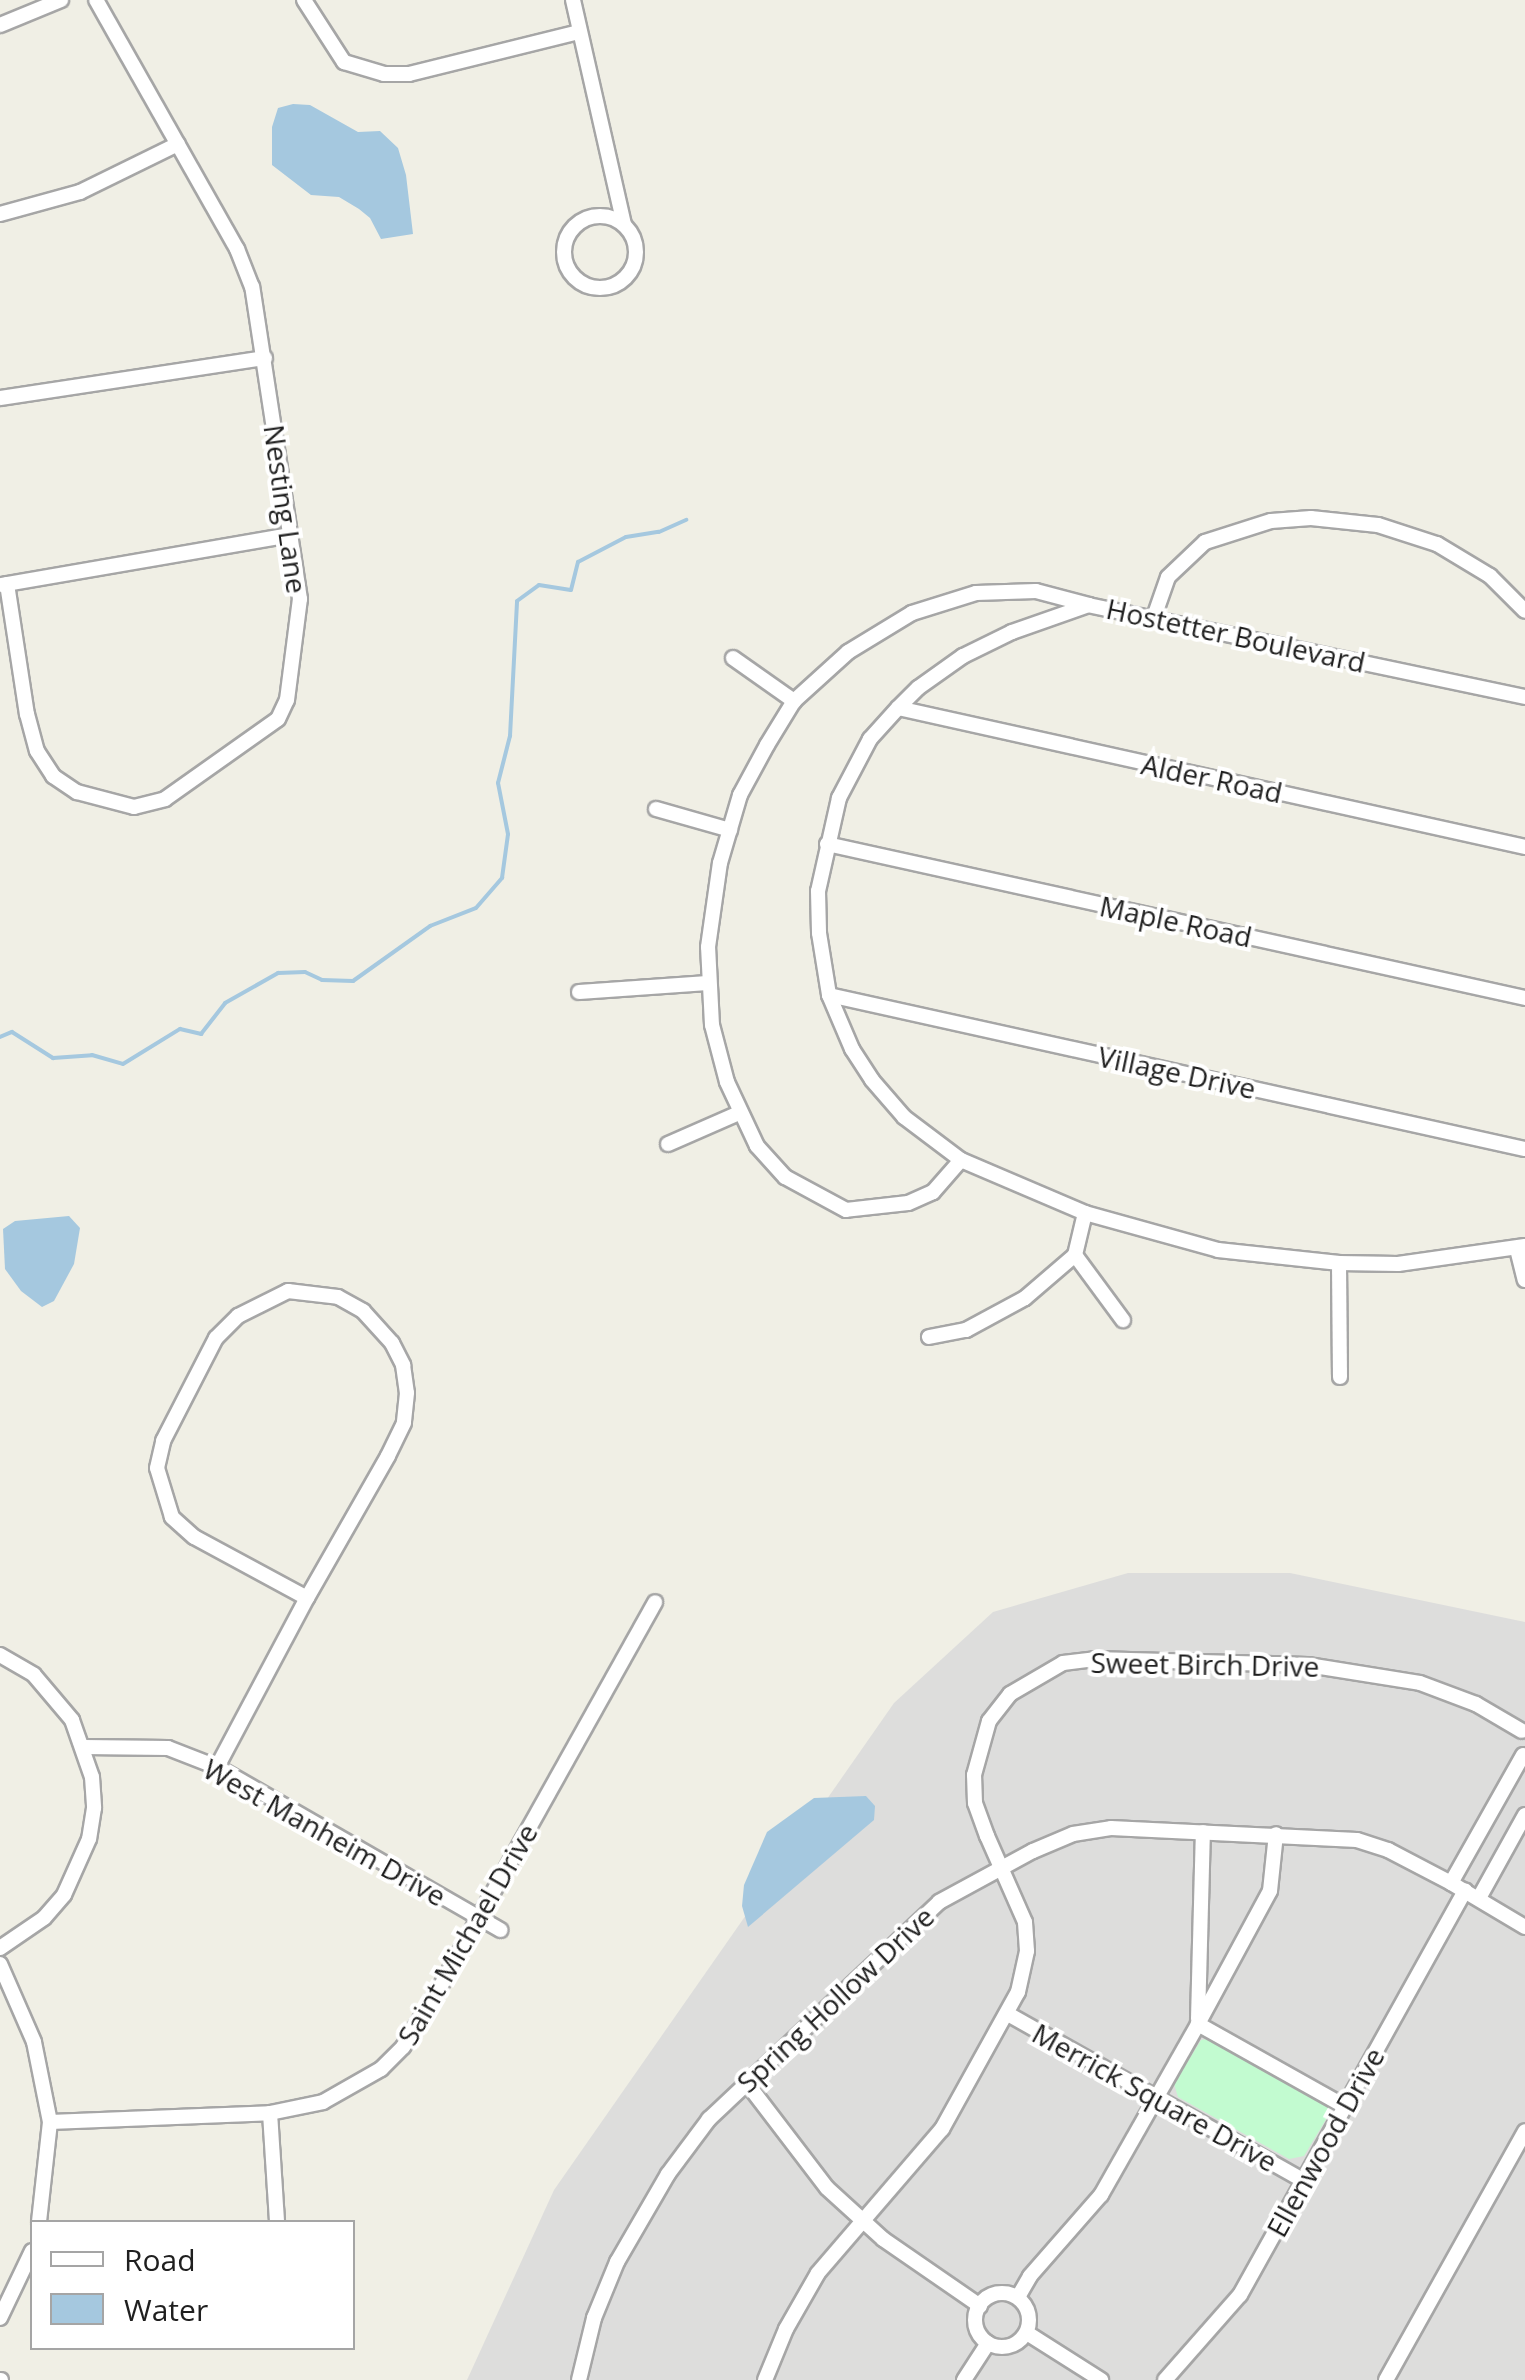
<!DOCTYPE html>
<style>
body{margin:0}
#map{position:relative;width:1525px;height:2380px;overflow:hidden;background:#f0efe5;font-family:"Open Sans",sans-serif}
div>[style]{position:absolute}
.residential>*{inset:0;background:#dddddc}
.park>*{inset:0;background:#c2fbd0}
.water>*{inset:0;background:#a5c8df}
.stream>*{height:4px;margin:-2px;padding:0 2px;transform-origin:2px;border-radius:2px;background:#a5c8df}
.roads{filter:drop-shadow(2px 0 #a6a6a6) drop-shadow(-2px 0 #a6a6a6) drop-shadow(0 2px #a6a6a6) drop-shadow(0 -2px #a6a6a6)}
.street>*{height:14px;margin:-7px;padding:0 7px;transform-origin:7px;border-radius:7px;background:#fff}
.street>.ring{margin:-7px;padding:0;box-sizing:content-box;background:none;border:14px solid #fff;border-radius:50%}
span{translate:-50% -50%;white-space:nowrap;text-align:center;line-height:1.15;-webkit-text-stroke:8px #fff;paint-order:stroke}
.street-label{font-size:28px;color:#1f1f1f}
.legend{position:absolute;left:30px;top:2220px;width:325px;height:130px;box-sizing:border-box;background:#fff;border:2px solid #a5a5a5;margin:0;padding:12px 18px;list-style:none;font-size:30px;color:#1f1f1f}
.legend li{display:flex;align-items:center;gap:20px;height:50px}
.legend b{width:50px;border:2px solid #a5a5a5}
</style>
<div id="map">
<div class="residential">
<i style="clip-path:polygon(1128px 1573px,1290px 1573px,1525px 1622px,1525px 2380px,467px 2380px,554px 2190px,894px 1703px,993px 1612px)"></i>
</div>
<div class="park">
<i style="clip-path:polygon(1213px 2038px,1326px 2099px,1331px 2111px,1304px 2156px,1289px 2159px,1178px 2097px,1174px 2084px,1201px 2040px)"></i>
</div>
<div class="water">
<i style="clip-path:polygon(293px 104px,310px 105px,358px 132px,380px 131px,398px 148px,406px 175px,413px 234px,381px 239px,370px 218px,359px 209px,339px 197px,311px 195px,272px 165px,272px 127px,278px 108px)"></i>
<i style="clip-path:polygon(69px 1216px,80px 1228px,74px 1264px,54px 1301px,42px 1307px,21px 1291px,5px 1269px,3px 1229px,15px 1221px)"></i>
<i style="clip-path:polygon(866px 1796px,875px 1806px,874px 1820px,748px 1927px,742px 1906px,744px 1885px,767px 1832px,814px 1798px)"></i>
</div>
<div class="stream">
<i style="left:0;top:1037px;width:13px;rotate:-23deg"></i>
<i style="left:12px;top:1032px;width:49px;rotate:32.4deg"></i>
<i style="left:53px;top:1058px;width:39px;rotate:-4deg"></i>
<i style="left:92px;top:1055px;width:32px;rotate:16deg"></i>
<i style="left:123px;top:1064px;width:67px;rotate:-31.6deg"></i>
<i style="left:180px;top:1029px;width:22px;rotate:13deg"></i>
<i style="left:201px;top:1034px;width:39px;rotate:-52deg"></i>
<i style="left:225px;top:1003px;width:61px;rotate:-29.5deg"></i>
<i style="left:278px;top:973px;width:27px;rotate:-2deg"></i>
<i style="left:305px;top:972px;width:19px;rotate:25deg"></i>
<i style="left:322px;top:980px;width:31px;rotate:2deg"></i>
<i style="left:353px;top:981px;width:95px;rotate:-35.5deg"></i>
<i style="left:430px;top:926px;width:49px;rotate:-21.4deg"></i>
<i style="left:476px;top:908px;width:40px;rotate:-49deg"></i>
<i style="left:502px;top:878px;width:44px;rotate:-82.2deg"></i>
<i style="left:508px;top:834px;width:52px;rotate:-101.1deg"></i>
<i style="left:498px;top:783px;width:49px;rotate:-75.7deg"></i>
<i style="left:510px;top:736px;width:135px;rotate:-87deg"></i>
<i style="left:517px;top:601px;width:27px;rotate:-36deg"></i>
<i style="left:539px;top:585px;width:32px;rotate:9deg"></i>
<i style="left:571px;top:590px;width:29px;rotate:-76deg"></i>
<i style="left:578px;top:562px;width:54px;rotate:-27.5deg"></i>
<i style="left:626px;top:537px;width:33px;rotate:-9deg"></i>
<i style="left:659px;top:532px;width:30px;rotate:-24deg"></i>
</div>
<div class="roads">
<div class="street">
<i style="left:304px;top:0;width:74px;rotate:57.2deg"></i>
<i style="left:344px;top:62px;width:42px;rotate:16.7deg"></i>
<i style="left:384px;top:74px;width:25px"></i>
<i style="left:409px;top:74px;width:175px;rotate:-13.9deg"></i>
<i style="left:573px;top:0;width:230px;rotate:77.2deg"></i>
<i style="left:0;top:25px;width:66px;rotate:-22.3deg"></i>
<i style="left:0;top:214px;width:83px;rotate:-15.4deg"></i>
<i style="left:80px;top:192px;width:109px;rotate:-26.1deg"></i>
<i class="ring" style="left:564px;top:216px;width:58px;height:58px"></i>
<i style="left:0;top:398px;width:268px;rotate:-8.6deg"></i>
<i style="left:7px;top:584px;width:132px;rotate:81.3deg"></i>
<i style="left:27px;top:714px;width:38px;rotate:75deg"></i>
<i style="left:37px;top:751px;width:30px;rotate:57deg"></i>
<i style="left:53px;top:776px;width:29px;rotate:34deg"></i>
<i style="left:77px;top:792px;width:59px;rotate:14.7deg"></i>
<i style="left:134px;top:807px;width:32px;rotate:-14deg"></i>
<i style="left:165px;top:799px;width:138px;rotate:-35.3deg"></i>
<i style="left:278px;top:719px;width:21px;rotate:-65deg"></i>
<i style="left:287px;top:700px;width:102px;rotate:-82.7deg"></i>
<i style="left:300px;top:599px;width:316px;rotate:-98.7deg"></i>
<i style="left:252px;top:287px;width:41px;rotate:-111.5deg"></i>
<i style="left:237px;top:249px;width:286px;rotate:-119.5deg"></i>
<i style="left:1px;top:585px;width:294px;rotate:-9.8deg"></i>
<i style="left:1154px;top:617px;width:42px;rotate:-70.7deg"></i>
<i style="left:1168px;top:577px;width:51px;rotate:-43.4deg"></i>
<i style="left:1205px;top:542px;width:69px;rotate:-17.7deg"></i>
<i style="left:1271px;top:521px;width:40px;rotate:-4.3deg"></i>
<i style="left:1311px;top:518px;width:67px;rotate:6deg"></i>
<i style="left:1378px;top:525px;width:62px;rotate:17.9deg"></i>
<i style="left:1437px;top:544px;width:62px;rotate:31.1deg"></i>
<i style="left:1490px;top:576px;width:49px;rotate:45deg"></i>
<i style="left:733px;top:658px;width:75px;rotate:35.2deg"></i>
<i style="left:1525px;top:697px;width:446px;rotate:-168.1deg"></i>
<i style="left:1089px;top:605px;width:82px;rotate:160.7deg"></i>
<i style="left:1012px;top:632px;width:55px;rotate:153.9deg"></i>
<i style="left:963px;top:656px;width:55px;rotate:144.6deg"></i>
<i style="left:918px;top:688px;width:28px;rotate:135deg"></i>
<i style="left:898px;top:708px;width:42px;rotate:132.1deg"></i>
<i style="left:870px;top:739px;width:67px;rotate:117.7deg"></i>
<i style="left:839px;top:798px;width:95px;rotate:102.7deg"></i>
<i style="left:818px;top:891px;width:42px;rotate:88.6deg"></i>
<i style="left:819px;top:933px;width:63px;rotate:80.8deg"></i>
<i style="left:829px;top:995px;width:59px;rotate:66.9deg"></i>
<i style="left:852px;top:1049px;width:37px;rotate:57deg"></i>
<i style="left:872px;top:1080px;width:49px;rotate:49.1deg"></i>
<i style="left:904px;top:1117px;width:71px;rotate:37deg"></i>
<i style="left:961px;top:1160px;width:135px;rotate:23.1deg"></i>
<i style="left:1085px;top:1213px;width:138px;rotate:15.5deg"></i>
<i style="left:1218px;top:1250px;width:122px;rotate:6.1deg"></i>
<i style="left:1339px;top:1263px;width:59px;rotate:1deg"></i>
<i style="left:1398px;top:1264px;width:128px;rotate:-8.1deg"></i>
<i style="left:898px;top:708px;width:642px;rotate:12.5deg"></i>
<i style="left:656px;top:809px;width:77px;rotate:15.8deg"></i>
<i style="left:827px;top:844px;width:715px;rotate:12.44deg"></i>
<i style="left:579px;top:992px;width:129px;rotate:-4deg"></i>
<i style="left:829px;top:995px;width:713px;rotate:12.48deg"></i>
<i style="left:668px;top:1144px;width:77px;rotate:-23.6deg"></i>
<i style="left:961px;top:1160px;width:43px;rotate:131.2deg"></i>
<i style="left:933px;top:1192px;width:27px;rotate:156deg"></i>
<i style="left:908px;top:1203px;width:62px;rotate:173.6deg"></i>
<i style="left:846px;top:1210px;width:69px;rotate:-151.6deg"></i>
<i style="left:785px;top:1177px;width:42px;rotate:-132.1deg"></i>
<i style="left:757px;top:1146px;width:71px;rotate:-115.1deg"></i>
<i style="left:727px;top:1082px;width:59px;rotate:-104.7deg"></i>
<i style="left:712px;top:1025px;width:78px;rotate:-92.9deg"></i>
<i style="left:708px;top:947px;width:85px;rotate:-81.9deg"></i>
<i style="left:720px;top:863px;width:71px;rotate:-73.6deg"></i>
<i style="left:740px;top:795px;width:57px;rotate:-61.6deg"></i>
<i style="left:767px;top:745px;width:52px;rotate:-58.5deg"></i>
<i style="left:794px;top:701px;width:73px;rotate:-42.2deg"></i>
<i style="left:848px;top:652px;width:75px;rotate:-31.4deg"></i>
<i style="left:912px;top:613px;width:67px;rotate:-17.4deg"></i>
<i style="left:976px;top:593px;width:60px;rotate:-1.9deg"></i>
<i style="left:1036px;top:591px;width:55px;rotate:14.8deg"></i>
<i style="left:1517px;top:1249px;width:32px;rotate:76deg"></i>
<i style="left:1075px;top:1255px;width:81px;rotate:53.6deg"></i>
<i style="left:1339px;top:1263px;width:114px;rotate:89.5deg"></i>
<i style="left:288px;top:1291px;width:50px;rotate:6.8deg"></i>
<i style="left:338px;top:1297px;width:29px;rotate:29deg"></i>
<i style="left:363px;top:1311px;width:43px;rotate:47.8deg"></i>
<i style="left:392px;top:1343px;width:25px;rotate:63deg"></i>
<i style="left:403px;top:1365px;width:28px;rotate:82deg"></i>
<i style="left:407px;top:1393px;width:30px;rotate:96deg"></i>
<i style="left:404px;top:1423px;width:37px;rotate:116deg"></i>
<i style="left:388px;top:1456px;width:163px;rotate:119.7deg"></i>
<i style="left:307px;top:1598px;width:128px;rotate:-151.6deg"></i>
<i style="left:194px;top:1537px;width:30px;rotate:-138deg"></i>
<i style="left:172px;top:1517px;width:51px;rotate:-107deg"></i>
<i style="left:157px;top:1468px;width:28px;rotate:-77deg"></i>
<i style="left:163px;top:1441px;width:116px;rotate:-62.8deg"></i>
<i style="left:216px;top:1338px;width:31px;rotate:-45deg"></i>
<i style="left:238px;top:1316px;width:56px;rotate:-26.6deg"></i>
<i style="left:929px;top:1337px;width:38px;rotate:-11deg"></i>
<i style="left:966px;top:1330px;width:67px;rotate:-28.5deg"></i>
<i style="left:1025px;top:1298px;width:66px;rotate:-40.7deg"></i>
<i style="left:1075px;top:1255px;width:43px;rotate:-76.6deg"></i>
<i style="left:0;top:1655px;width:39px;rotate:30deg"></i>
<i style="left:34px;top:1675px;width:59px;rotate:49.8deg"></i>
<i style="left:72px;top:1720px;width:60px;rotate:70.7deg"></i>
<i style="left:92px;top:1777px;width:31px;rotate:86deg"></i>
<i style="left:94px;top:1808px;width:31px;rotate:99deg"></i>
<i style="left:89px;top:1839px;width:61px;rotate:114.1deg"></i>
<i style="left:64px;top:1895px;width:30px;rotate:131deg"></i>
<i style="left:44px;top:1918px;width:53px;rotate:145.7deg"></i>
<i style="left:84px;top:1747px;width:84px;rotate:0.7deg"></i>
<i style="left:168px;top:1748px;width:53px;rotate:21.2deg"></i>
<i style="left:217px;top:1767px;width:327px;rotate:29.9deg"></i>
<i style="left:217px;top:1767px;width:191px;rotate:-62deg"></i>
<i style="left:1451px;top:1883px;width:147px;rotate:-60.6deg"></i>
<i style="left:1479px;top:1898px;width:95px;rotate:-61deg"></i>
<i style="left:0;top:1964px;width:85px;rotate:66.4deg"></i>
<i style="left:34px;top:2042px;width:82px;rotate:78.7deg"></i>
<i style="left:50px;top:2122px;width:101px;rotate:96.3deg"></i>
<i style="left:1008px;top:2014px;width:338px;rotate:29.4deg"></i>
<i style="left:1198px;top:2019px;width:187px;rotate:-88.5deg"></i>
<i style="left:1198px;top:2024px;width:167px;rotate:29.3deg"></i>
<i style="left:746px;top:2082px;width:133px;rotate:52.6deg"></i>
<i style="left:827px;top:2188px;width:76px;rotate:42.3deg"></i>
<i style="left:883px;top:2239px;width:118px;rotate:34.6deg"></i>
<i style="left:270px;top:2113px;width:109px;rotate:86.3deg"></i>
<i style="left:50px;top:2122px;width:220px;rotate:-2.3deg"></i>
<i style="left:270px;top:2113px;width:54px;rotate:-11.7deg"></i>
<i style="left:323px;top:2102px;width:67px;rotate:-29.6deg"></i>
<i style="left:381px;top:2069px;width:31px;rotate:-45deg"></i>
<i style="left:403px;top:2047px;width:68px;rotate:-58.2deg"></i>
<i style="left:439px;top:1989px;width:443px;rotate:-60.8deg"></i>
<i class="ring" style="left:975px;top:2293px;width:40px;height:40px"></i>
<i style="left:1018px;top:2297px;width:24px;rotate:-60deg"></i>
<i style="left:1030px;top:2276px;width:108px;rotate:-48.8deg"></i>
<i style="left:1101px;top:2195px;width:197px;rotate:-60.4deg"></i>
<i style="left:1198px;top:2024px;width:151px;rotate:-61.6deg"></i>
<i style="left:1270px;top:1891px;width:57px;rotate:-84deg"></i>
<i style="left:0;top:2318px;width:74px;rotate:-64.5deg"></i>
<i style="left:1027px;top:2333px;width:88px;rotate:32.4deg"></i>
<i style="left:0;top:2380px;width:1px"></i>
<i style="left:579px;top:2380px;width:64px;rotate:-76.4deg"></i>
<i style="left:594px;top:2318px;width:61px;rotate:-67.7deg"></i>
<i style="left:617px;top:2262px;width:102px;rotate:-59.9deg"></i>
<i style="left:668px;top:2174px;width:69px;rotate:-53.3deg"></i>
<i style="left:709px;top:2119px;width:316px;rotate:-43.3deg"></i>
<i style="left:939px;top:1902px;width:107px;rotate:-28.5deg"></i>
<i style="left:1033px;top:1851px;width:43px;rotate:-23deg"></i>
<i style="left:1073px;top:1834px;width:38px;rotate:-9deg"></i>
<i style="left:1111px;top:1828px;width:246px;rotate:2.8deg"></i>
<i style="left:1357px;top:1840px;width:33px;rotate:18deg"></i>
<i style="left:1388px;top:1850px;width:71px;rotate:27.6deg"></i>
<i style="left:1451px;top:1883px;width:86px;rotate:30.7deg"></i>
<i style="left:765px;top:2380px;width:55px;rotate:-67.6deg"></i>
<i style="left:786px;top:2329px;width:64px;rotate:-60.3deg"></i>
<i style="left:818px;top:2273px;width:190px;rotate:-49.3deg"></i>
<i style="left:942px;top:2129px;width:157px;rotate:-61deg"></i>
<i style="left:1018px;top:1992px;width:42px;rotate:-77.6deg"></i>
<i style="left:1027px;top:1951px;width:29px;rotate:-94deg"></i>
<i style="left:1025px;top:1922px;width:94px;rotate:-113.8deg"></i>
<i style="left:987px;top:1836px;width:35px;rotate:-110deg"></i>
<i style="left:975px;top:1803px;width:28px;rotate:-92deg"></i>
<i style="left:974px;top:1775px;width:56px;rotate:-74.5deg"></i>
<i style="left:989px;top:1721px;width:34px;rotate:-52deg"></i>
<i style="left:1010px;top:1694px;width:61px;rotate:-30.3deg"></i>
<i style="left:1063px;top:1663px;width:32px;rotate:-7deg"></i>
<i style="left:1095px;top:1659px;width:213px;rotate:1.6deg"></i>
<i style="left:1308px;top:1665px;width:113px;rotate:9.1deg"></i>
<i style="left:1420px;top:1683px;width:60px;rotate:20.6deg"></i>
<i style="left:1476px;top:1704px;width:53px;rotate:30.4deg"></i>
<i style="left:964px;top:2380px;width:44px;rotate:-57deg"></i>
<i style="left:1165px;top:2380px;width:113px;rotate:-48.6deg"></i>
<i style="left:1240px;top:2295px;width:463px;rotate:-60.9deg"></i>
<i style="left:1386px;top:2380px;width:285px;rotate:-60.8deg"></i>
</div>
</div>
<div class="street-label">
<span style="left:286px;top:509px;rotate:82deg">Nesting Lane</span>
<span style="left:1236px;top:635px;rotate:12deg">Hostetter Boulevard</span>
<span style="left:1212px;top:778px;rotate:12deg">Alder Road</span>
<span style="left:1176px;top:921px;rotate:12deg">Maple Road</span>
<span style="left:1177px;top:1072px;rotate:12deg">Village Drive</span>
<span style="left:1205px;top:1664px;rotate:1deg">Sweet Birch Drive</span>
<span style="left:325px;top:1832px;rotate:29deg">West Manheim Drive</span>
<span style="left:467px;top:1934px;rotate:-60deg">Saint Michael Drive</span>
<span style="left:835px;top:1999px;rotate:-43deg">Spring Hollow Drive</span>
<span style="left:1155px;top:2097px;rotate:29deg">Merrick Square Drive</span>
<span style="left:1325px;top:2142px;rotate:-61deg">Ellenwood Drive</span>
</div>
<ul class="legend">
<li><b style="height:12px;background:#fff"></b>Road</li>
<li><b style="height:28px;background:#a5c8df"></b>Water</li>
</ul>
</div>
